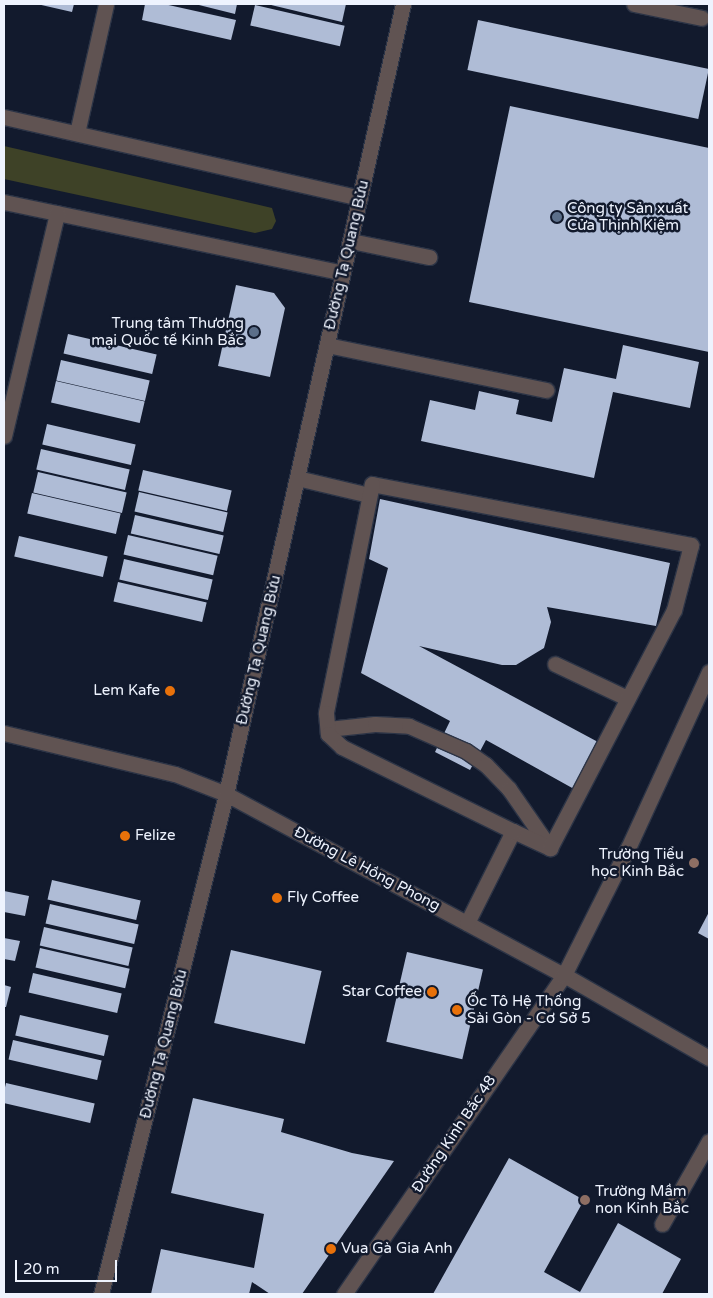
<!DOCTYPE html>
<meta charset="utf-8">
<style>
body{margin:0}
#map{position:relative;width:713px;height:1298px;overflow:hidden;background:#121a2d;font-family:"Varela Round",sans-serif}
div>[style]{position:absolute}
.green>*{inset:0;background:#3e4227}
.building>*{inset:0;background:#afbcd6;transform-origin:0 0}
.roads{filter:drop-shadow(1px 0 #2c3446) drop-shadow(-1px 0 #2c3446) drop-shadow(0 1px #2c3446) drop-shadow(0 -1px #2c3446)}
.minor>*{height:15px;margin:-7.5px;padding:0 7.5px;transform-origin:7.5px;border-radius:7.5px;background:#605352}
.dots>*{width:14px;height:14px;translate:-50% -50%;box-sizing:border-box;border:2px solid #121a2d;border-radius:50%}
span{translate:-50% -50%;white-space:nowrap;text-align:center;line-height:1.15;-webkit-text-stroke:5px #121a2d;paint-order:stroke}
.poi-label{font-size:15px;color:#eef3fe}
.left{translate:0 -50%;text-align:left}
.right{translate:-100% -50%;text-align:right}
.street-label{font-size:15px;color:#eef3fe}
.frame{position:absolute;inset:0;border:5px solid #eef3fe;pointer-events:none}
.scale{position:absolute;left:15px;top:1260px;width:102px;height:22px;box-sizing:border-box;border:2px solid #eef3fe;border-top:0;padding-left:6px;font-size:15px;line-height:18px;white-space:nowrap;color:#eef3fe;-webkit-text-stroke:4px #121a2d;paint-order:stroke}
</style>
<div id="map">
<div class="green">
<i style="clip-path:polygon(4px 146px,272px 208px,276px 221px,272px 229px,255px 233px,4px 179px)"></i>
</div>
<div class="building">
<i style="clip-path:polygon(37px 4px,74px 4px,72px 12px)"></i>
<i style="clip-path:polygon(145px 4px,164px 4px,236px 20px,231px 40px,142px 20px)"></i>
<i style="clip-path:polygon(195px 4px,237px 4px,235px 14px)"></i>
<i style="clip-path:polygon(267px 4px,346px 4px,342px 22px)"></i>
<i style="left:255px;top:5px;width:92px;height:21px;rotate:13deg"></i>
<i style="left:478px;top:20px;width:236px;height:51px;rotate:12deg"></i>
<i style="clip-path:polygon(510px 106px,709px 148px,709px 352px,469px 302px)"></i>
<i style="clip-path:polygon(236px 285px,274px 293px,285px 308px,270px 377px,218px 366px)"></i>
<i style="left:68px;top:334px;width:91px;height:20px;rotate:13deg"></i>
<i style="clip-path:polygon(623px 345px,699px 362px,690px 408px,613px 392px,594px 478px,421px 441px,430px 400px,475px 410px,479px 391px,519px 400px,516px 414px,552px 422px,564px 368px,616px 379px)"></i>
<i style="left:61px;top:360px;width:91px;height:21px;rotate:13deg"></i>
<i style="left:56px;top:381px;width:91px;height:22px;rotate:13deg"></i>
<i style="left:47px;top:424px;width:91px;height:21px;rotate:13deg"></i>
<i style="left:41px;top:449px;width:91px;height:21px;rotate:13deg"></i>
<i style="left:143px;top:470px;width:91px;height:21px;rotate:13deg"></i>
<i style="left:38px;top:472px;width:91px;height:21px;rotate:13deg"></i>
<i style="left:139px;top:492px;width:91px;height:20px;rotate:13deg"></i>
<i style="left:32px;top:493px;width:91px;height:21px;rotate:13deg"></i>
<i style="clip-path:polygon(380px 499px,670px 563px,656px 626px,547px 607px,551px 622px,544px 648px,516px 665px,502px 665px,419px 646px,598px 742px,574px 789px,486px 740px,470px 770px,435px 752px,450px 721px,361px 673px,388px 568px,369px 559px)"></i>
<i style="left:135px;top:515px;width:91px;height:19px;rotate:13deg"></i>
<i style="left:128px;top:535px;width:92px;height:20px;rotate:13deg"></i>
<i style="left:19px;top:536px;width:91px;height:21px;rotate:13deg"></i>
<i style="left:124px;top:559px;width:91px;height:21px;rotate:13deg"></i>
<i style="left:118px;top:582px;width:91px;height:20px;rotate:13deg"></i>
<i style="left:52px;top:880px;width:91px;height:20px;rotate:13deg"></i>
<i style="clip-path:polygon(4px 891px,29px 896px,25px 916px,4px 912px)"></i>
<i style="left:50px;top:904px;width:91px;height:20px;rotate:13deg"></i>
<i style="clip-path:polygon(709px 912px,709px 939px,698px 933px)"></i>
<i style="left:44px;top:927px;width:91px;height:19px;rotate:13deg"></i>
<i style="clip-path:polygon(4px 938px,20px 941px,15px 961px,4px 959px)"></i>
<i style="left:40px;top:948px;width:92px;height:20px;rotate:13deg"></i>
<i style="left:231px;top:950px;width:93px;height:75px;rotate:13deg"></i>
<i style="left:407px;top:952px;width:78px;height:92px;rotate:13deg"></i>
<i style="left:33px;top:973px;width:91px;height:20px;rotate:13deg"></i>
<i style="clip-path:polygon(4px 985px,11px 987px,6px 1007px,4px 1007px)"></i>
<i style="left:20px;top:1015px;width:91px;height:21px;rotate:13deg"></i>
<i style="left:13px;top:1040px;width:91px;height:20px;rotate:13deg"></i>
<i style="left:6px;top:1083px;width:91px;height:20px;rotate:13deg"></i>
<i style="clip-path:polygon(193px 1098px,284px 1119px,281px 1132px,352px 1153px,394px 1161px,302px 1294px,270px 1294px,252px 1282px,249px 1294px,151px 1294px,161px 1249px,254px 1268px,264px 1214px,171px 1193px)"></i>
<i style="clip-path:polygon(509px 1158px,584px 1200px,544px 1272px,580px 1292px,618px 1223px,681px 1259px,662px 1294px,433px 1294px)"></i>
</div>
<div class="roads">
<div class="minor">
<i style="left:634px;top:4px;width:69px;rotate:11.6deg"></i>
<i style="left:4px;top:117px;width:365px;rotate:12.8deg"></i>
<i style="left:77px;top:133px;width:132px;rotate:-77.3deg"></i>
<i style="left:4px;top:202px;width:346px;rotate:11.8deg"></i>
<i style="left:351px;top:241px;width:80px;rotate:11.6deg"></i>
<i style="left:327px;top:345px;width:224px;rotate:11.6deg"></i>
<i style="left:4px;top:436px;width:229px;rotate:-76.6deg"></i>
<i style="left:297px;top:478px;width:74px;rotate:13.3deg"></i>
<i style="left:555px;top:664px;width:80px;rotate:25.3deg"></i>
<i style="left:328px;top:729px;width:47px;rotate:-6.1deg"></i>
<i style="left:375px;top:724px;width:34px;rotate:3deg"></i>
<i style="left:409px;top:726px;width:62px;rotate:23.7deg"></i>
<i style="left:466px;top:751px;width:24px;rotate:35deg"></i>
<i style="left:486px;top:765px;width:33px;rotate:46deg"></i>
<i style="left:509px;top:789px;width:72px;rotate:55.2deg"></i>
<i style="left:4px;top:733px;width:176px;rotate:13.5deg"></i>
<i style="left:175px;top:774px;width:55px;rotate:21.4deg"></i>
<i style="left:226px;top:794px;width:383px;rotate:28.2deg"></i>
<i style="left:564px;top:975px;width:167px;rotate:29.8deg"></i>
<i style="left:467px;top:923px;width:103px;rotate:-63.4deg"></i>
<i style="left:513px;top:831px;width:41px;rotate:24.7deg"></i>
<i style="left:550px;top:848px;width:268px;rotate:-62.5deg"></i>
<i style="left:674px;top:610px;width:67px;rotate:-75.3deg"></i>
<i style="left:691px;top:545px;width:325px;rotate:-169.2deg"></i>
<i style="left:372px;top:484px;width:234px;rotate:101.4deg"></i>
<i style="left:326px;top:713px;width:21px;rotate:85deg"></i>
<i style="left:328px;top:734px;width:19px;rotate:43deg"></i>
<i style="left:342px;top:747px;width:191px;rotate:26.2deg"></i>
<i style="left:662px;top:1224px;width:95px;rotate:-60.5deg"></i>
<i style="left:101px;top:1294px;width:515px;rotate:-75.96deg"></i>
<i style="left:226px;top:794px;width:810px;rotate:-77.37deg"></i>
<i style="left:344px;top:1294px;width:388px;rotate:-55.4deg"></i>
<i style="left:564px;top:975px;width:142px;rotate:-63.3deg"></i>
<i style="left:628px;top:848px;width:194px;rotate:-65.3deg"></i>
</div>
</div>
<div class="dots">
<i style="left:557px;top:217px;background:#5c6f8a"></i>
<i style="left:254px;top:332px;background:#5c6f8a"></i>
<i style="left:170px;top:691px;background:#e8710a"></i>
<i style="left:125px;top:836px;background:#e8710a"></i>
<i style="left:694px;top:863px;background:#8d6e63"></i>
<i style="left:277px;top:898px;background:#e8710a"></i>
<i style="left:432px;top:992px;background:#e8710a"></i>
<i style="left:457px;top:1010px;background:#e8710a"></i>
<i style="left:585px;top:1200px;background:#8d6e63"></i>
<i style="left:331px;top:1249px;background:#e8710a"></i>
</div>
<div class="poi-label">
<span class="left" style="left:567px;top:217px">Công ty Sản xuất<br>Cửa Thịnh Kiệm</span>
<span class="right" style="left:244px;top:332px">Trung tâm Thương<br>mại Quốc tế Kinh Bắc</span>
<span class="right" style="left:160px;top:691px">Lem Kafe</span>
<span class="left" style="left:135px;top:836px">Felize</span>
<span class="right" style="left:684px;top:863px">Trường Tiểu<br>học Kinh Bắc</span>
<span class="left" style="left:287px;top:898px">Fly Coffee</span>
<span class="right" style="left:422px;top:992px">Star Coffee</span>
<span class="left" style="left:467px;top:1010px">Ốc Tô Hệ Thống<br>Sài Gòn - Cơ Sở 5</span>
<span class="left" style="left:595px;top:1200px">Trường Mầm<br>non Kinh Bắc</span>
<span class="left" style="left:341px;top:1249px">Vua Gà Gia Anh</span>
</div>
<div class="street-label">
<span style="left:347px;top:255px;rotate:-77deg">Đường Tạ Quang Bửu</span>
<span style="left:259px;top:650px;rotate:-77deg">Đường Tạ Quang Bửu</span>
<span style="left:367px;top:869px;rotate:28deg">Đường Lê Hồng Phong</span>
<span style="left:164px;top:1044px;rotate:-76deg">Đường Tạ Quang Bửu</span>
<span style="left:454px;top:1134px;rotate:-56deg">Đường Kinh Bắc 48</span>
</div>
<div class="frame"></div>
<div class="scale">20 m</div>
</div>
